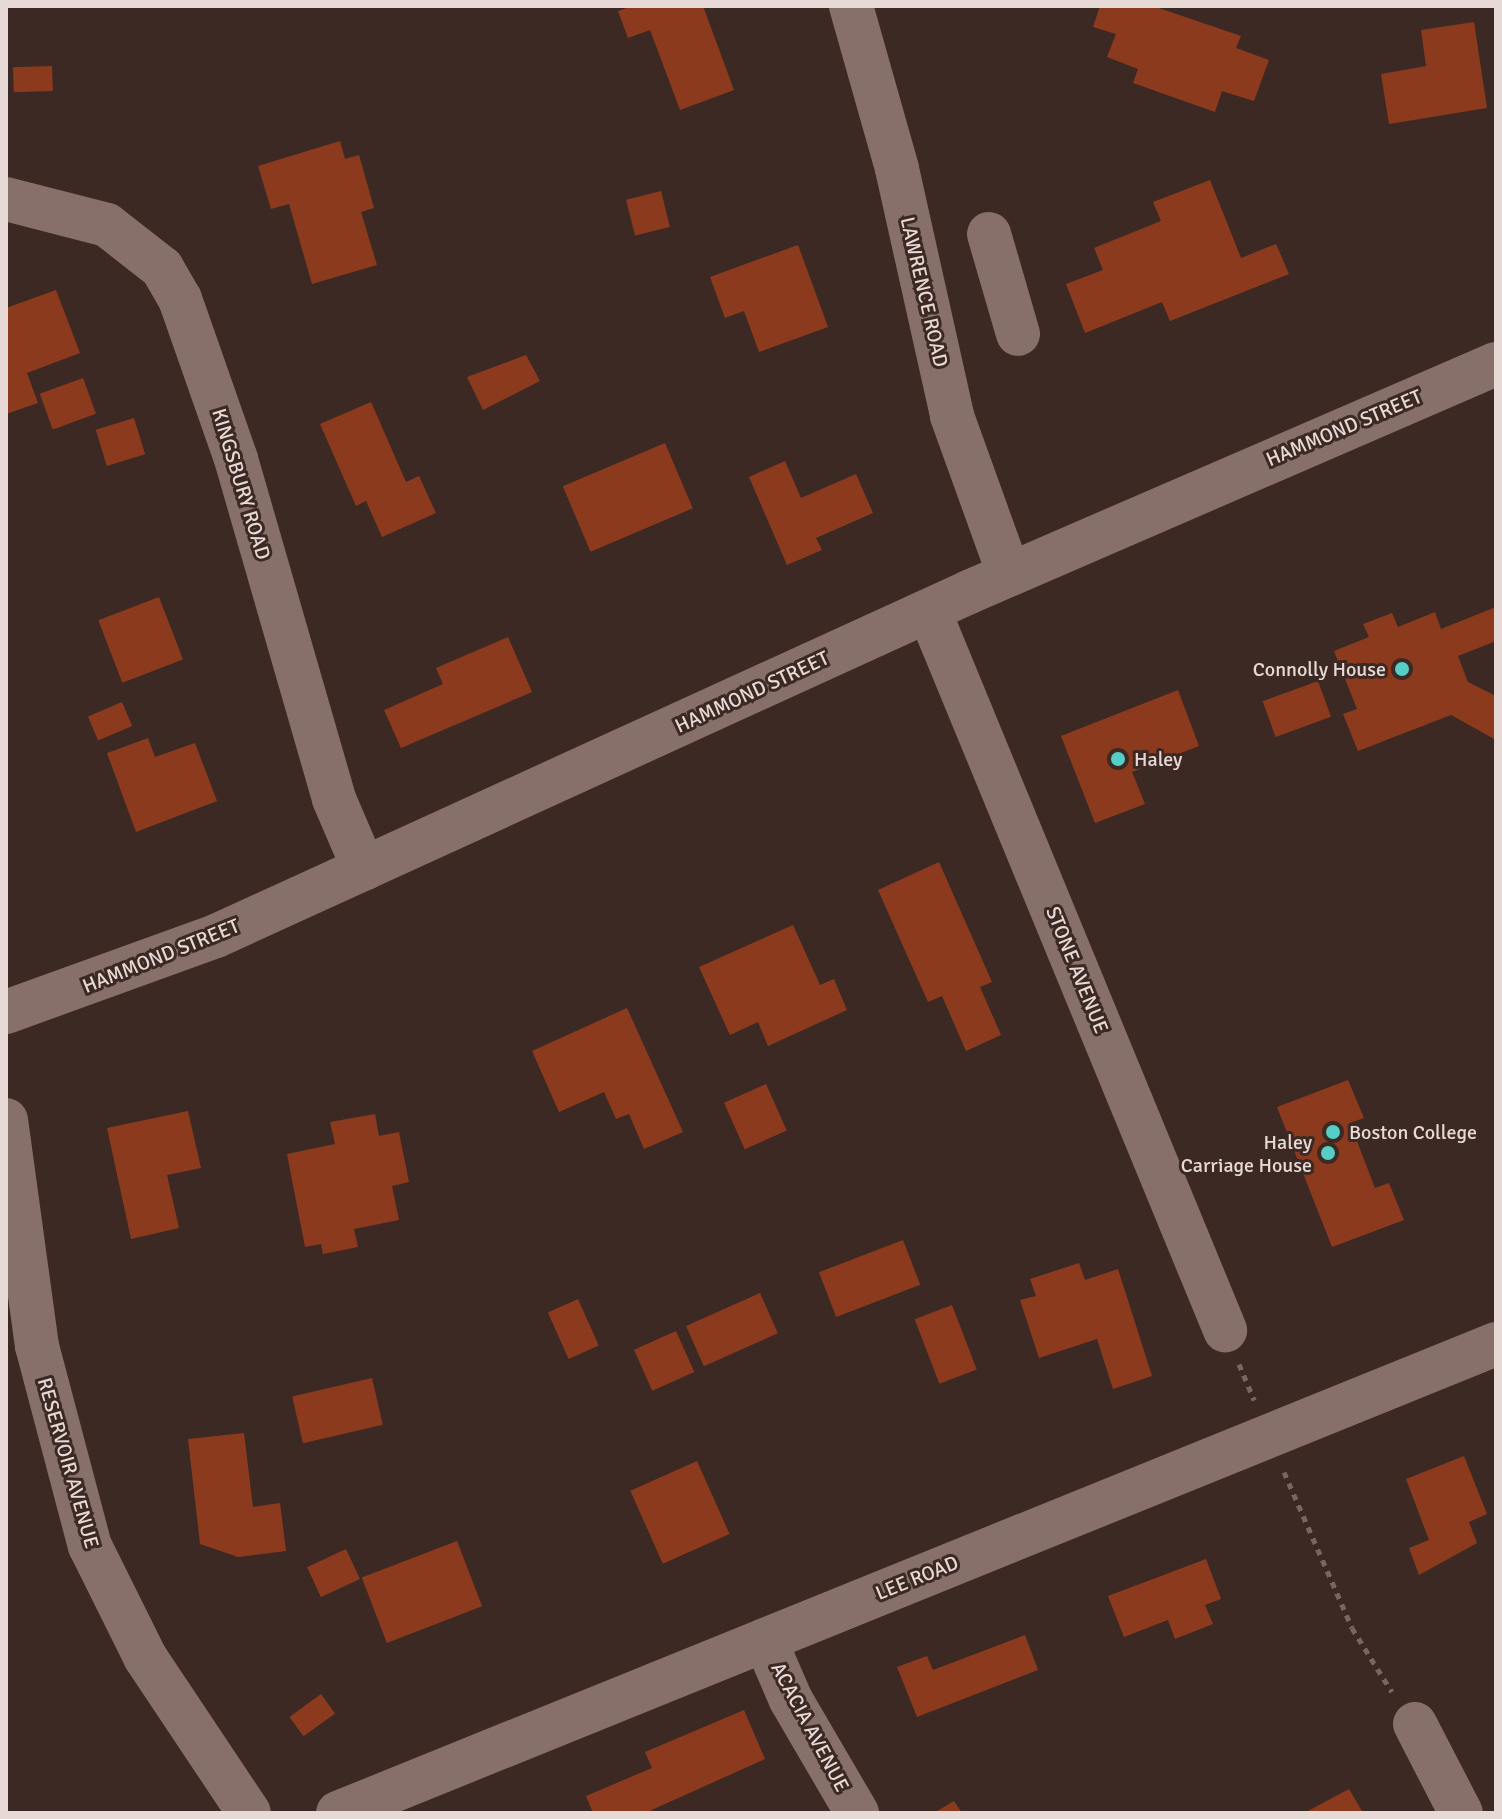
<!DOCTYPE html>
<style>
body{margin:0}
#map{position:relative;width:1502px;height:1819px;overflow:hidden;background:#3d2923;font-family:Signika,sans-serif}
div>[style]{position:absolute}
.building>*{inset:0;background:#8c3a1e;transform-origin:0 0}
.path>*{height:5px;margin-top:-2.5px;transform-origin:0;background:repeating-linear-gradient(90deg,#786661 0 6px,transparent 0 12px)}
.minor>*{height:44px;margin:-22px;padding:0 22px;transform-origin:22px;border-radius:22px;background:#877069}
.dots>*{width:22px;height:22px;translate:-50% -50%;box-sizing:border-box;border:4px solid #3d2923;border-radius:50%}
span{translate:-50% -50%;white-space:nowrap;text-align:center;line-height:1.15;-webkit-text-stroke:6px #3d2923;paint-order:stroke}
.street-label{font-size:20px;color:#e7dad6}
.poi-label{font-size:20px;color:#e7dad6}
.right{translate:-100% -50%;text-align:right}
.left{translate:0 -50%;text-align:left}
.frame{position:absolute;inset:0;border:8px solid #e7dad6;pointer-events:none}
</style>
<div id="map">
<div class="building">
<i style="clip-path:polygon(632px 6px,703px 6px,734px 90px,680px 110px,650px 30px,628px 38px,618px 11px)"></i>
<i style="clip-path:polygon(1100px 6px,1153px 6px,1241px 36px,1236px 48px,1269px 60px,1254px 101px,1222px 91px,1215px 112px,1133px 83px,1138px 69px,1107px 57px,1116px 34px,1093px 27px)"></i>
<i style="clip-path:polygon(1474px 22px,1487px 108px,1389px 124px,1381px 74px,1426px 66px,1421px 30px)"></i>
<i style="left:52px;top:66px;width:25px;height:39px;rotate:88deg"></i>
<i style="clip-path:polygon(340px 141px,345px 159px,359px 155px,374px 208px,361px 212px,377px 265px,312px 284px,289px 204px,271px 209px,258px 166px)"></i>
<i style="clip-path:polygon(1210px 180px,1241px 258px,1276px 244px,1289px 274px,1170px 321px,1162px 302px,1085px 333px,1066px 284px,1103px 270px,1094px 248px,1161px 221px,1153px 202px)"></i>
<i style="left:661px;top:191px;width:37px;height:36px;rotate:76deg"></i>
<i style="clip-path:polygon(798px 245px,828px 327px,759px 352px,744px 311px,725px 318px,710px 277px)"></i>
<i style="clip-path:polygon(56px 290px,80px 353px,27px 373px,38px 403px,6px 414px,6px 308px)"></i>
<i style="clip-path:polygon(526px 355px,540px 381px,483px 410px,467px 377px)"></i>
<i style="left:83px;top:378px;width:38px;height:46px;rotate:70deg"></i>
<i style="clip-path:polygon(371px 402px,406px 482px,419px 476px,436px 513px,382px 537px,366px 501px,356px 506px,320px 424px)"></i>
<i style="left:134px;top:418px;width:38px;height:40px;rotate:73deg"></i>
<i style="left:665px;top:443px;width:71px;height:111px;rotate:67deg"></i>
<i style="clip-path:polygon(785px 461px,801px 498px,856px 474px,873px 513px,816px 538px,822px 550px,787px 565px,749px 477px)"></i>
<i style="left:159px;top:597px;width:67px;height:65px;rotate:69deg"></i>
<i style="clip-path:polygon(1496px 607px,1496px 641px,1458px 656px,1468px 682px,1496px 696px,1496px 740px,1451px 715px,1358px 751px,1343px 714px,1357px 709px,1334px 651px,1369px 637px,1363px 624px,1392px 613px,1398px 627px,1435px 612px,1441px 629px)"></i>
<i style="clip-path:polygon(508px 637px,532px 692px,401px 748px,384px 710px,443px 684px,436px 668px)"></i>
<i style="left:1318px;top:681px;width:38px;height:59px;rotate:70deg"></i>
<i style="clip-path:polygon(1178px 690px,1199px 746px,1132px 772px,1145px 804px,1095px 823px,1061px 736px)"></i>
<i style="left:122px;top:702px;width:26px;height:37px;rotate:67deg"></i>
<i style="clip-path:polygon(148px 738px,155px 757px,195px 743px,217px 801px,136px 832px,107px 753px)"></i>
<i style="clip-path:polygon(939px 862px,992px 982px,980px 987px,1001px 1035px,966px 1051px,942px 996px,928px 1002px,878px 890px)"></i>
<i style="clip-path:polygon(793px 925px,820px 985px,834px 979px,847px 1010px,768px 1046px,758px 1022px,730px 1035px,699px 967px)"></i>
<i style="clip-path:polygon(627px 1008px,683px 1132px,644px 1149px,629px 1114px,616px 1119px,604px 1092px,559px 1112px,532px 1051px)"></i>
<i style="clip-path:polygon(1348px 1080px,1364px 1118px,1350px 1123px,1375px 1188px,1389px 1183px,1404px 1220px,1332px 1247px,1277px 1107px)"></i>
<i style="left:766px;top:1084px;width:51px;height:46px;rotate:66deg"></i>
<i style="clip-path:polygon(188px 1111px,201px 1168px,167px 1175px,179px 1228px,131px 1239px,107px 1128px)"></i>
<i style="clip-path:polygon(375px 1114px,379px 1136px,399px 1132px,409px 1182px,392px 1186px,399px 1220px,354px 1229px,358px 1247px,323px 1254px,321px 1244px,305px 1247px,287px 1154px,335px 1144px,330px 1122px)"></i>
<i style="left:903px;top:1240px;width:48px;height:90px;rotate:69deg"></i>
<i style="clip-path:polygon(1079px 1263px,1085px 1280px,1118px 1269px,1152px 1376px,1113px 1389px,1097px 1339px,1039px 1358px,1020px 1300px,1036px 1296px,1030px 1279px)"></i>
<i style="left:760px;top:1293px;width:44px;height:81px;rotate:66deg"></i>
<i style="left:578px;top:1299px;width:51px;height:33px;rotate:66deg"></i>
<i style="left:952px;top:1305px;width:69px;height:40px;rotate:69deg"></i>
<i style="left:676px;top:1331px;width:45px;height:46px;rotate:66deg"></i>
<i style="left:372px;top:1378px;width:48px;height:82px;rotate:77deg"></i>
<i style="clip-path:polygon(244px 1433px,253px 1507px,280px 1503px,286px 1551px,238px 1557px,200px 1544px,188px 1439px)"></i>
<i style="clip-path:polygon(1464px 1456px,1487px 1514px,1469px 1522px,1477px 1543px,1419px 1575px,1409px 1548px,1429px 1540px,1406px 1479px)"></i>
<i style="left:697px;top:1461px;width:80px;height:73px;rotate:66deg"></i>
<i style="left:457px;top:1541px;width:70px;height:102px;rotate:69deg"></i>
<i style="left:346px;top:1549px;width:33px;height:43px;rotate:65deg"></i>
<i style="clip-path:polygon(1206px 1559px,1221px 1599px,1205px 1605px,1213px 1624px,1175px 1639px,1168px 1620px,1124px 1637px,1108px 1596px)"></i>
<i style="clip-path:polygon(1025px 1635px,1038px 1670px,917px 1717px,897px 1667px,927px 1656px,933px 1670px)"></i>
<i style="left:321px;top:1694px;width:24px;height:39px;rotate:54deg"></i>
<i style="clip-path:polygon(744px 1710px,765px 1759px,645px 1813px,593px 1813px,586px 1796px,652px 1768px,645px 1752px)"></i>
<i style="clip-path:polygon(1349px 1789px,1363px 1813px,1304px 1813px)"></i>
<i style="clip-path:polygon(954px 1801px,962px 1813px,934px 1813px)"></i>
</div>
<div class="path">
<i style="left:1239px;top:1364px;width:39px;rotate:67deg"></i>
<i style="left:1284px;top:1472px;width:170px;rotate:66.4deg"></i>
<i style="left:1352px;top:1628px;width:75px;rotate:58deg"></i>
</div>
<div class="minor">
<i style="left:851px;top:6px;width:169px;rotate:74.2deg"></i>
<i style="left:897px;top:169px;width:253px;rotate:77.4deg"></i>
<i style="left:952px;top:416px;width:168px;rotate:70.2deg"></i>
<i style="left:6px;top:199px;width:104px;rotate:14.4deg"></i>
<i style="left:107px;top:225px;width:70px;rotate:38deg"></i>
<i style="left:162px;top:268px;width:36px;rotate:60deg"></i>
<i style="left:180px;top:299px;width:170px;rotate:70.7deg"></i>
<i style="left:236px;top:459px;width:354px;rotate:73.9deg"></i>
<i style="left:334px;top:799px;width:76px;rotate:66.8deg"></i>
<i style="left:989px;top:234px;width:104px;rotate:73.8deg"></i>
<i style="left:929px;top:611px;width:778px;rotate:67.62deg"></i>
<i style="left:6px;top:1012px;width:223px;rotate:-19.9deg"></i>
<i style="left:216px;top:936px;width:828px;rotate:-24.55deg"></i>
<i style="left:969px;top:592px;width:574px;rotate:-23.4deg"></i>
<i style="left:6px;top:1120px;width:228px;rotate:82.2deg"></i>
<i style="left:37px;top:1346px;width:207px;rotate:75.2deg"></i>
<i style="left:90px;top:1546px;width:124px;rotate:63.6deg"></i>
<i style="left:145px;top:1657px;width:187px;rotate:56.3deg"></i>
<i style="left:765px;top:1640px;width:65px;rotate:66.6deg"></i>
<i style="left:791px;top:1700px;width:131px;rotate:59.7deg"></i>
<i style="left:1415px;top:1724px;width:100px;rotate:62.7deg"></i>
<i style="left:338px;top:1813px;width:1249px;rotate:-22.05deg"></i>
</div>
<div class="dots">
<i style="left:1402px;top:669px;background:#55cec5"></i>
<i style="left:1118px;top:759px;background:#55cec5"></i>
<i style="left:1333px;top:1132px;background:#55cec5"></i>
<i style="left:1328px;top:1153px;background:#55cec5"></i>
</div>
<div class="street-label">
<span style="left:924px;top:292px;rotate:77deg">LAWRENCE ROAD</span>
<span style="left:1344px;top:428px;rotate:-23deg">HAMMOND STREET</span>
<span style="left:241px;top:484px;rotate:73deg">KINGSBURY ROAD</span>
<span style="left:752px;top:692px;rotate:-25deg">HAMMOND STREET</span>
<span style="left:161px;top:956px;rotate:-22deg">HAMMOND STREET</span>
<span style="left:1077px;top:970px;rotate:68deg">STONE AVENUE</span>
<span style="left:68px;top:1463px;rotate:74deg">RESERVOIR AVENUE</span>
<span style="left:917px;top:1578px;rotate:-22deg">LEE ROAD</span>
<span style="left:810px;top:1727px;rotate:62deg">ACACIA AVENUE</span>
</div>
<div class="poi-label">
<span class="right" style="left:1386px;top:669px">Connolly House</span>
<span class="left" style="left:1134px;top:759px">Haley</span>
<span class="left" style="left:1349px;top:1132px">Boston College</span>
<span class="right" style="left:1312px;top:1154px">Haley<br>Carriage House</span>
</div>
<div class="frame"></div>
</div>
